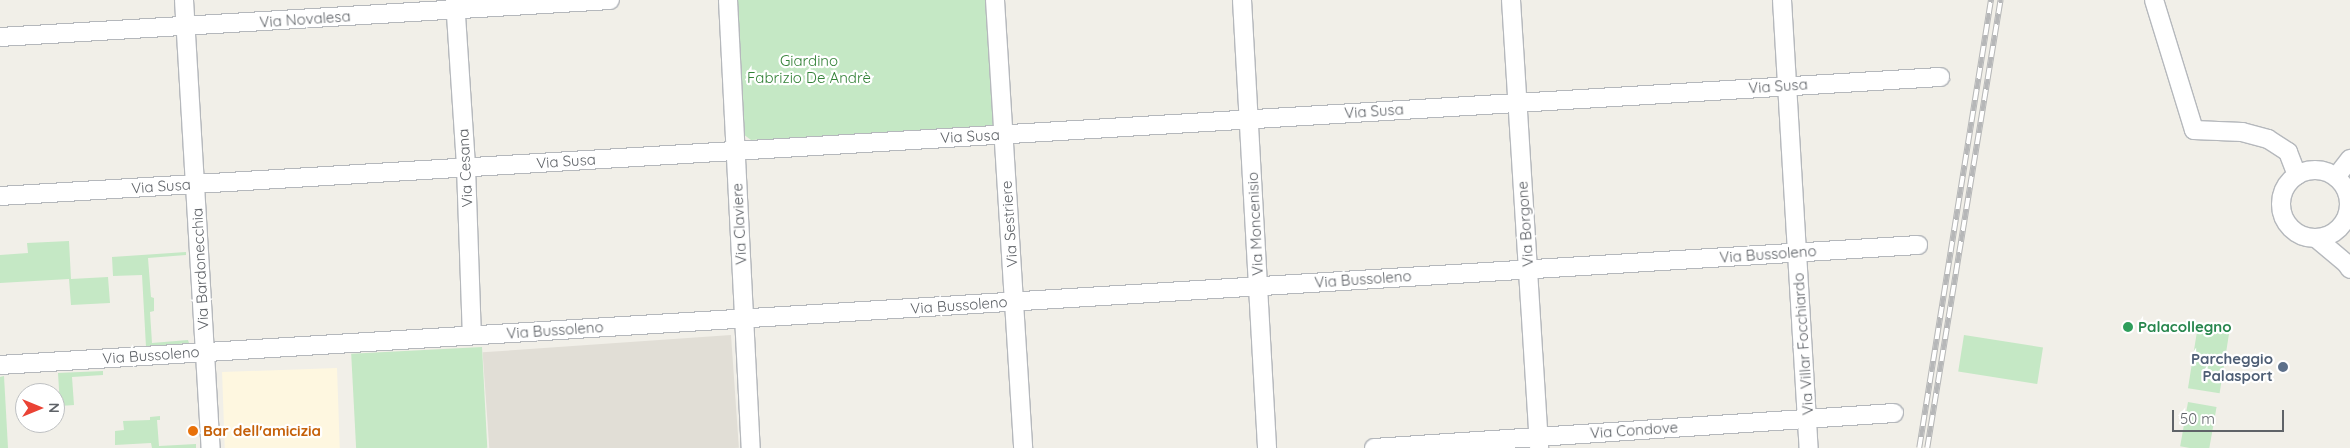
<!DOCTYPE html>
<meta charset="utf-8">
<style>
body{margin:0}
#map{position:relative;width:2350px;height:448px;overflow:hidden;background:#f1efe8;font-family:Quicksand,sans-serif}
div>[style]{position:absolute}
.commercial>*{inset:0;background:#fef7e0;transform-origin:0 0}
.education>*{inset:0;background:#e1ded6;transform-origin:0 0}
.green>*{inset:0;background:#c5e8c5;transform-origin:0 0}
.roads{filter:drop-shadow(1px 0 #b5b8bc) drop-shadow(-1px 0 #b5b8bc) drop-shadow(0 1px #b5b8bc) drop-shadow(0 -1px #b5b8bc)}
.minor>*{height:18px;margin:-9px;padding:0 9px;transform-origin:9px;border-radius:9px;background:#fff}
.minor>.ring{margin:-9px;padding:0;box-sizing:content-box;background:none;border:18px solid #fff;border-radius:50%}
.rail>*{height:5.5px;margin-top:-2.75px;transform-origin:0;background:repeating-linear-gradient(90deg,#fff 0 11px,#b6b7b8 0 22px);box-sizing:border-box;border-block:1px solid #b6b7b8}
.dots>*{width:14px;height:14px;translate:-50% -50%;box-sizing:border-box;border:2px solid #fff;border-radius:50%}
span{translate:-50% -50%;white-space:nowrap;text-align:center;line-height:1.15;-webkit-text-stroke:4.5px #fff;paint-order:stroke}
.street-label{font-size:15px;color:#5f6368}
.park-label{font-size:15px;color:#348238}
.leisure-label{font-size:15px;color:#27864d;font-weight:700}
.left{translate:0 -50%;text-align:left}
.service-label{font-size:15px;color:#4e5e75;font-weight:700}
.right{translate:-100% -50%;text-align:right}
.food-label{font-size:15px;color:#c56008;font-weight:700}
.north{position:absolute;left:15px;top:383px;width:50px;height:50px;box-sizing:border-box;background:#fff;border:1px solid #bfc1c3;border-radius:50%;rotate:90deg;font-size:14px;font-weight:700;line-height:20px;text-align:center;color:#5f6368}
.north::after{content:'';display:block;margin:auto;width:18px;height:22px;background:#ea4335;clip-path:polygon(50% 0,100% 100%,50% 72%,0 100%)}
.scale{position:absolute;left:2172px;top:410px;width:112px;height:22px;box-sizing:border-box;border:2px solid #5f6368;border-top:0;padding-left:6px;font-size:15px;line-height:18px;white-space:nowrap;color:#5f6368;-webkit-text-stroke:4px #fff;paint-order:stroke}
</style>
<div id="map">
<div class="commercial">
<i style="left:337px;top:368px;width:80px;height:115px;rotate:88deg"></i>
</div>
<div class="education">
<i style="left:731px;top:335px;width:113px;height:249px;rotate:86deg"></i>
</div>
<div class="green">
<i style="clip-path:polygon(737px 0,987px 0,995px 128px,751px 140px,743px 134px)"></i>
<i style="clip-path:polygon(69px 241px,71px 279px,108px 277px,110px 303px,71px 305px,69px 279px,0 283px,0 255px,28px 253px,27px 243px)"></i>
<i style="clip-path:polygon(186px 252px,186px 255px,148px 258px,151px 297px,154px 298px,154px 311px,150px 312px,152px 343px,188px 340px,189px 343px,146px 347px,142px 275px,113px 276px,112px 257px)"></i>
<i style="left:2198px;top:325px;width:32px;height:64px;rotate:9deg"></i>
<i style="left:1964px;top:335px;width:80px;height:37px;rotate:9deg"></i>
<i style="left:482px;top:347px;width:101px;height:131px;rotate:87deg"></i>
<i style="clip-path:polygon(103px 371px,103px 375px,72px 377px,74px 405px,60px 406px,58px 373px)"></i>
<i style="clip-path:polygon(4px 376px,8px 448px,0 448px,0 377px)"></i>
<i style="left:2188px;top:402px;width:29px;height:45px;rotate:10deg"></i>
<i style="clip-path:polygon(160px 416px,160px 420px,157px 420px,159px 446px,196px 444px,196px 448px,152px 448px,151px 443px,115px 445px,115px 431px,124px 430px,123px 421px,150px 420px,150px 417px)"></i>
</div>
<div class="roads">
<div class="minor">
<i style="left:184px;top:0;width:449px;rotate:86.6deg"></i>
<i style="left:455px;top:0;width:167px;rotate:86.2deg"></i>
<i style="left:466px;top:167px;width:168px;rotate:88deg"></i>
<i style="left:728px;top:0;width:449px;rotate:87.1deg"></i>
<i style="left:995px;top:0;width:449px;rotate:86.4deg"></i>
<i style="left:1242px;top:0;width:449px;rotate:86.8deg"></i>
<i style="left:1511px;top:0;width:449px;rotate:86.4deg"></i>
<i style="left:1782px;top:0;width:449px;rotate:86.6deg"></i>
<i style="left:2154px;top:0;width:136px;rotate:72.9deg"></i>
<i style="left:2194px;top:130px;width:48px;rotate:2.4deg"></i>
<i style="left:2242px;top:132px;width:27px;rotate:15deg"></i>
<i style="left:2268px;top:139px;width:24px;rotate:33deg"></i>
<i style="left:2288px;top:152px;width:25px;rotate:69deg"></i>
<i style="left:0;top:37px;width:611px;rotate:-3.47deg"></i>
<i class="ring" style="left:2281px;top:170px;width:50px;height:50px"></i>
<i style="left:2336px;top:177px;width:23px;rotate:-52deg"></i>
<i style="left:0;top:196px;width:1944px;rotate:-3.51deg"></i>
<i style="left:2316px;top:238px;width:39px;rotate:40deg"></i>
<i style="left:2346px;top:263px;width:7px;rotate:56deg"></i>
<i style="left:0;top:365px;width:1922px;rotate:-3.58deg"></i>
<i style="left:1374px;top:448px;width:521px;rotate:-3.85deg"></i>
</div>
</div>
<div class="rail">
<i style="left:1919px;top:448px;width:454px;rotate:-80.9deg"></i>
<i style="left:1927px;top:448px;width:454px;rotate:-80.7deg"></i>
</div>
<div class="dots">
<i style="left:2128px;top:327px;background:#2e9e5b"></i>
<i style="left:2283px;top:367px;background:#5c6f8a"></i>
<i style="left:193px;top:431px;background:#e8710a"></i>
</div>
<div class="street-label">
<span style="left:305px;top:19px;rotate:-4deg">Via Novalesa</span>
<span style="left:1778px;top:86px;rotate:-4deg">Via Susa</span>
<span style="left:1374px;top:111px;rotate:-4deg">Via Susa</span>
<span style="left:970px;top:136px;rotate:-3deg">Via Susa</span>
<span style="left:566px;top:161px;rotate:-4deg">Via Susa</span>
<span style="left:465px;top:168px;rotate:-93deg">Via Cesana</span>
<span style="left:161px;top:186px;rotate:-4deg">Via Susa</span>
<span style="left:739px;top:224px;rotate:-93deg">Via Claviere</span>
<span style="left:1009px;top:224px;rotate:-94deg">Via Sestriere</span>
<span style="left:1255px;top:224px;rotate:-93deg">Via Moncenisio</span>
<span style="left:1525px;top:224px;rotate:-94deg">Via Borgone</span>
<span style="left:1768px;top:254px;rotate:-4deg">Via Bussoleno</span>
<span style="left:200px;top:269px;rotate:-93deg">Via Bardonecchia</span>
<span style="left:1363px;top:279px;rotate:-4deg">Via Bussoleno</span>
<span style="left:959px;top:305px;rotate:-4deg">Via Bussoleno</span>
<span style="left:555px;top:330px;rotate:-4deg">Via Bussoleno</span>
<span style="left:1803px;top:344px;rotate:-94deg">Via Villar Focchiardo</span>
<span style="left:151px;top:355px;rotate:-4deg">Via Bussoleno</span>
<span style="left:1634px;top:430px;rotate:-4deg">Via Condove</span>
</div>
<div class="park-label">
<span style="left:809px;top:69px">Giardino<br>Fabrizio De Andrè</span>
</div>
<div class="leisure-label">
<span class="left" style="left:2138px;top:327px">Palacollegno</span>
</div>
<div class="service-label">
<span class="right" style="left:2273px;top:367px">Parcheggio<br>Palasport</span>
</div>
<div class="food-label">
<span class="left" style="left:203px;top:431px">Bar dell'amicizia</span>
</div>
<div class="north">N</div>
<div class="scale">50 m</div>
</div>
